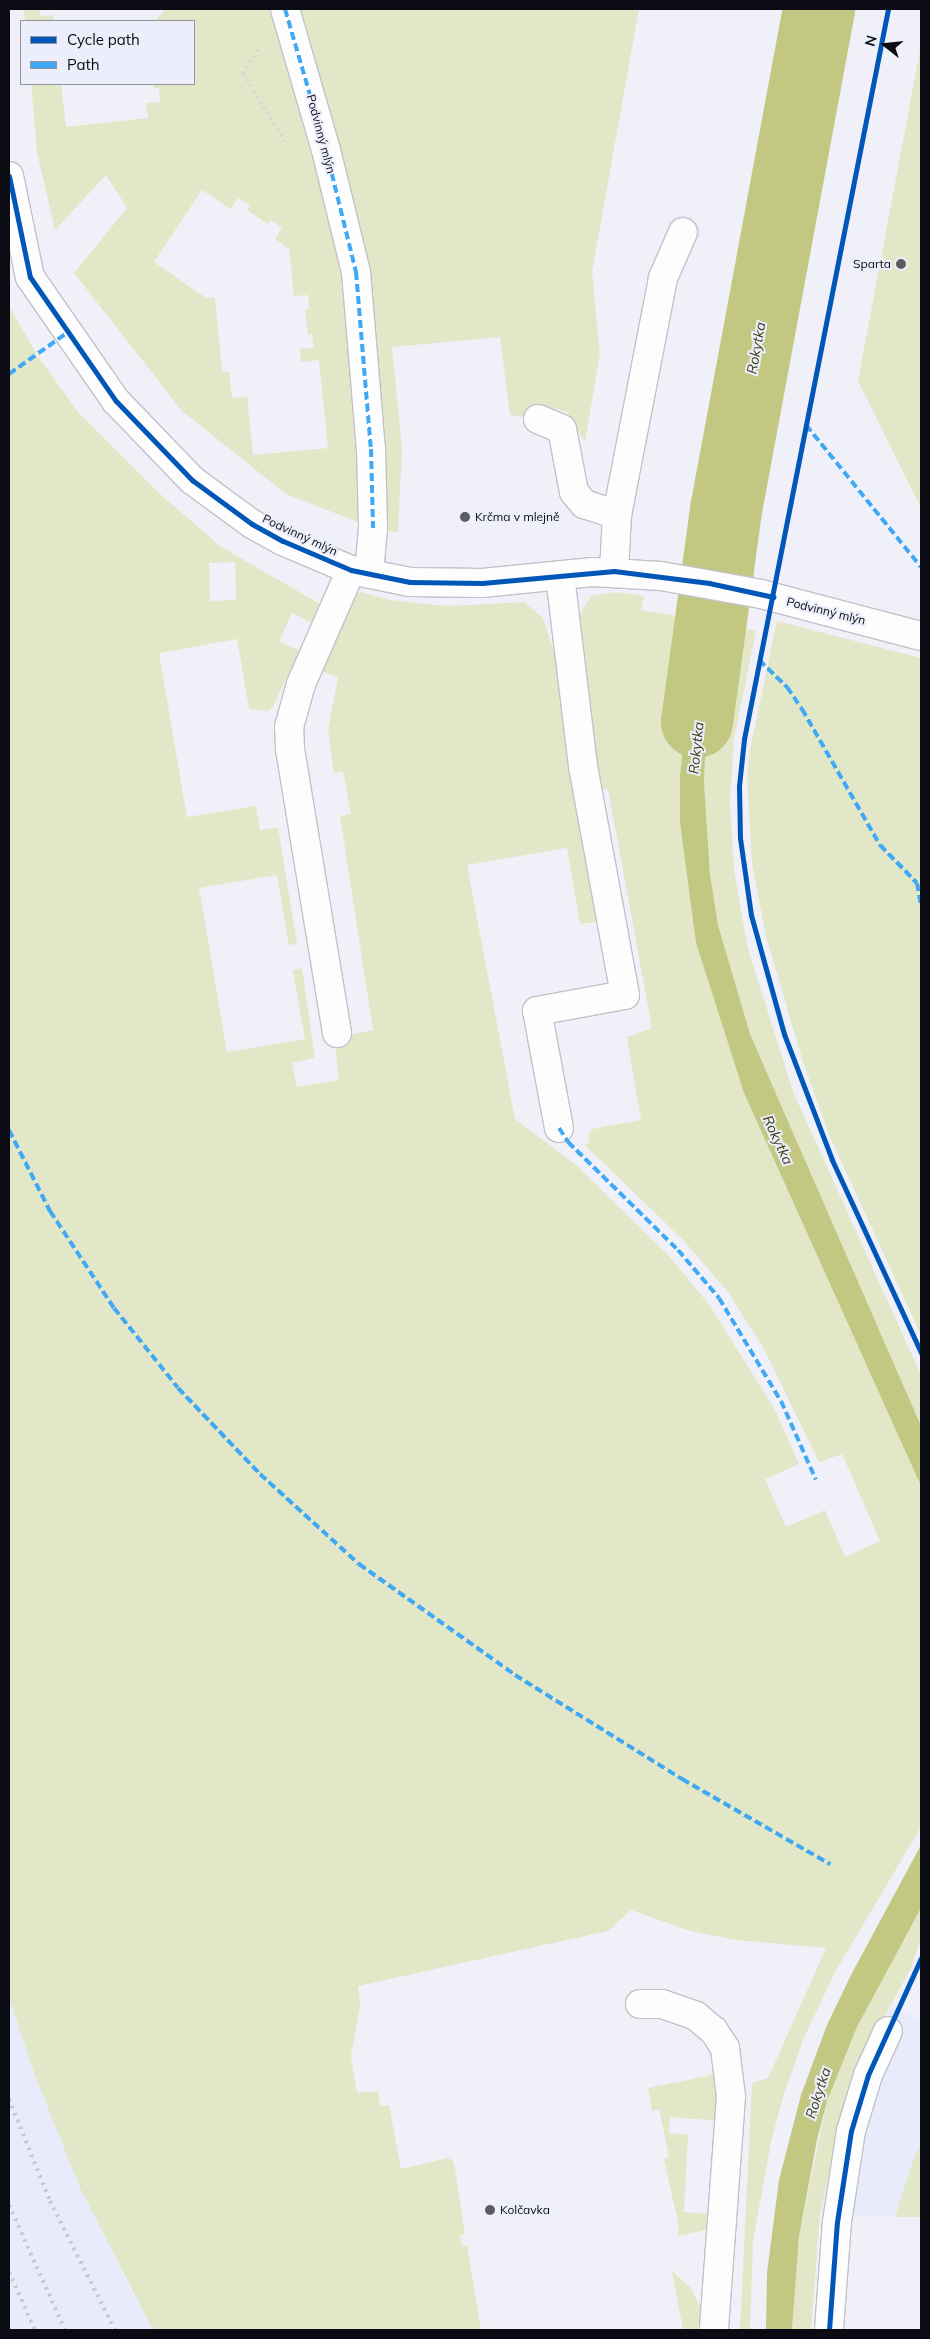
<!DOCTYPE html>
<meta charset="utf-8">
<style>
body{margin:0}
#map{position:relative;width:930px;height:2339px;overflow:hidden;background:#f0f1f8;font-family:Mulish,sans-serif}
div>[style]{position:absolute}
.built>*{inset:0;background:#e8ebfb}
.green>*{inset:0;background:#e2e7c7}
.water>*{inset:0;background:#c2c881}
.river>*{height:72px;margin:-36px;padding:0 36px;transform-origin:36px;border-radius:36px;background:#c2c881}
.path>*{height:3px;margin-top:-1.5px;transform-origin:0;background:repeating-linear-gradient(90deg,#d6d6d8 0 2.5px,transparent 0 6.5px)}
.roads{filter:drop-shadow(1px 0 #c0c2c9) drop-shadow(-1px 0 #c0c2c9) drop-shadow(0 1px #c0c2c9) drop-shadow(0 -1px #c0c2c9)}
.minor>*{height:28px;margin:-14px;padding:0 14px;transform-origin:14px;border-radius:14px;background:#fdfdfe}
.rail>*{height:4px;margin-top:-2px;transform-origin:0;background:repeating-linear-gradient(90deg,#c7c8ca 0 2.5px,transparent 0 7.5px)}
.quiet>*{height:4px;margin-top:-2px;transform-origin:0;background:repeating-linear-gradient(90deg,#3fa9f5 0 8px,transparent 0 12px)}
.cycleway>*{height:5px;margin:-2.5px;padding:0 2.5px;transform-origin:2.5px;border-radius:2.5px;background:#0057b8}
.dots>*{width:14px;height:14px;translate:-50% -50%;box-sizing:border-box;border:2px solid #eceefb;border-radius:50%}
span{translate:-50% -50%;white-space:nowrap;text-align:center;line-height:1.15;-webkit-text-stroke:4px #eceefb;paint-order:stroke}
.street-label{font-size:12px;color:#0b0c13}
.poi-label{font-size:12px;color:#0b0c13}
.right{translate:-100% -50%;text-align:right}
.left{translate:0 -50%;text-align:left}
.water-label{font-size:14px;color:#3a3e12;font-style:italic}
.frame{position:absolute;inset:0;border:10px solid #0b0c13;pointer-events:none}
.legend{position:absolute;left:20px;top:20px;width:175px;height:65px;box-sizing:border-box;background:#eceefb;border:1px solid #92949e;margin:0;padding:6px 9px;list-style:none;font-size:15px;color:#0b0c13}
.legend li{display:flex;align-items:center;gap:10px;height:25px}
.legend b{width:25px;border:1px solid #92949e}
.north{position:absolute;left:860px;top:20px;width:50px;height:50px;-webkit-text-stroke:4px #eceefb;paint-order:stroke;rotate:286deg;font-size:14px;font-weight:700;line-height:20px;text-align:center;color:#0b0c13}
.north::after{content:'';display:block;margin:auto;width:18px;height:22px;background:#0b0c13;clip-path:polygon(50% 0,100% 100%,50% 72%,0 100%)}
</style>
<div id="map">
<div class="built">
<i style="clip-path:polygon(9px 1997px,34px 2073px,126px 2282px,153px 2330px,9px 2330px)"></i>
<i style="clip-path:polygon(891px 2006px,921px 2020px,921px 2142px,895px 2217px,820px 2213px,842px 2117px,869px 2044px)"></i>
</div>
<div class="green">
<i style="clip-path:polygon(24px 9px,39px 9px,40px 16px,53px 15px,54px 21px,25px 21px)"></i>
<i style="clip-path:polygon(evenodd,166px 9px,639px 9px,592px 272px,600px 354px,585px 442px,567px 412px,555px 409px,546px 420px,510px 415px,500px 337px,392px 347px,402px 448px,398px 532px,373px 528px,286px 494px,182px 411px,74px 273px,127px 208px,106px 175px,55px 230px,37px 152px,31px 84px,61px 84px,66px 127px,148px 118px,146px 103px,160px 102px,159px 88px,154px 88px,153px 84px,194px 84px,194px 21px,155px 21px,166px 9px,202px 190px,231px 209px,238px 198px,250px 205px,247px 210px,268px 224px,271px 220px,282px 228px,275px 239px,289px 249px,294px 296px,308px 295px,309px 309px,305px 309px,308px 335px,312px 334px,314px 348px,300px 349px,301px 362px,319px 360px,328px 448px,253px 455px,247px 397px,232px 398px,229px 372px,222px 372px,215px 297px,206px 298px,154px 262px,202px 190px)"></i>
<i style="clip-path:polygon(921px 45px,921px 508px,858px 381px)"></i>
<i style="clip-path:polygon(evenodd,9px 306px,39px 358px,78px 412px,160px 494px,220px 546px,320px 604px,312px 623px,292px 613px,279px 641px,299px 651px,273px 707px,268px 711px,249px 709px,237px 639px,159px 653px,187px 817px,256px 806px,260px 830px,278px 827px,297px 944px,289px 945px,277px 875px,199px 888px,227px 1052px,305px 1039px,293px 970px,302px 968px,315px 1058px,292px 1063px,297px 1087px,339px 1080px,334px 1038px,373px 1030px,340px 816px,351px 814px,343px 771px,334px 773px,328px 730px,338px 678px,320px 670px,354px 596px,360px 592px,390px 600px,446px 606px,524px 602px,543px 618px,553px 648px,597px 922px,580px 924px,567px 848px,467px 865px,515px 1119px,575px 1164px,670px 1257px,710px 1306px,774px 1408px,799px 1464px,765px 1479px,786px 1527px,825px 1510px,845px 1557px,880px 1541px,842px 1454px,819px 1462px,763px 1347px,727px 1291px,685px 1242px,585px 1145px,590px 1142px,588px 1134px,592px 1129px,641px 1120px,627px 1037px,652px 1028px,608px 789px,595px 790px,578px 625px,581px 612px,591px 596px,616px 592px,644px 596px,641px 610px,696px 619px,680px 775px,680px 823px,696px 943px,744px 1093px,921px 1486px,921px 1827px,835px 1972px,803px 2040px,783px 2097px,771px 2142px,753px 2241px,750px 2330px,740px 2330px,752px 2083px,768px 2078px,826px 1948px,736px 1940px,690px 1931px,631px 1910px,608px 1931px,358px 1986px,360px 2006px,351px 2056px,357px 2093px,378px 2091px,380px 2106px,389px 2105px,401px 2169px,448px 2158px,454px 2162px,465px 2235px,460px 2235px,462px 2246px,467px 2245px,481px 2330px,153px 2330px,80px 2188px,34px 2073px,9px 1997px,9px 306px,235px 562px,236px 600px,210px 601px,209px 563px,235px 562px)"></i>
<i style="clip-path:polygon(777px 621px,921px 658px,921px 1335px,830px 1137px,804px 1065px,766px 937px,752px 864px,747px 778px,750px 750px)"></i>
<i style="clip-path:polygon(722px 624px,756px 631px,734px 739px,730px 801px,734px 870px,748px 949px,794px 1094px,921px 1375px,921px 1426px,750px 1034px,718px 925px,710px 874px,704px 782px,706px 735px)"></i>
<i style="clip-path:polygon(921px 1908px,921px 1939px,910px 1970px,869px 2044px,842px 2117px,820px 2213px,811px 2330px,792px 2330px,799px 2236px,827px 2101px,857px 2027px)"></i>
<i style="clip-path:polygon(720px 2070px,720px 2121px,670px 2117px,669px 2133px,688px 2135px,684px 2212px,708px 2214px,707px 2230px,677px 2236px,679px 2227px,664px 2159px,669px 2157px,659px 2109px,652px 2111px,648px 2088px,707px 2076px)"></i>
<i style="clip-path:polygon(921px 2142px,921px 2217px,895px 2217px,912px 2164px)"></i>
<i style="clip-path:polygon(672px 2271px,690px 2287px,701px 2308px,704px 2330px,683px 2330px)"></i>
</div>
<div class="water">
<i style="clip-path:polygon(696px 619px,722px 624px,706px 735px,704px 782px,710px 874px,718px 925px,750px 1034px,921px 1426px,921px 1486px,744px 1093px,696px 943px,680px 823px,680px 775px)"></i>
<i style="clip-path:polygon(921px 1845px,921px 1908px,857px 2027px,827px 2101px,817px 2140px,799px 2236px,792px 2330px,766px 2330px,767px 2273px,779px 2180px,801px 2095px,827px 2025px,851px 1975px)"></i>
</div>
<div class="river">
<i style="left:697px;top:722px;width:214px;rotate:-82.2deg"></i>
<i style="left:726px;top:510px;width:510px;rotate:-79.48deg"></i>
</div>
<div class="path">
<i style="left:258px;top:49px;width:28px;rotate:122deg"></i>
<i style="left:243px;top:73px;width:80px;rotate:58.3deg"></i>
</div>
<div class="roads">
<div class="minor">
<i style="left:285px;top:9px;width:147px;rotate:73.8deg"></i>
<i style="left:326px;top:150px;width:126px;rotate:76.2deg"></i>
<i style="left:356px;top:272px;width:178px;rotate:85.2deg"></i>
<i style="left:371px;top:449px;width:79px;rotate:88.5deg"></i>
<i style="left:373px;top:528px;width:46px;rotate:95deg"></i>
<i style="left:9px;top:176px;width:103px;rotate:78.3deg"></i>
<i style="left:30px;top:277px;width:151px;rotate:55.3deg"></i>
<i style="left:116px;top:401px;width:110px;rotate:46.1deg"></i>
<i style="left:192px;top:480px;width:74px;rotate:36.3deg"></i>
<i style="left:252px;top:524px;width:35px;rotate:29deg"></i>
<i style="left:283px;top:541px;width:74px;rotate:23.1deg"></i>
<i style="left:351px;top:570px;width:60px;rotate:11.5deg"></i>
<i style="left:410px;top:582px;width:72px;rotate:0.8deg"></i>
<i style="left:482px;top:583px;width:111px;rotate:-5.7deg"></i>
<i style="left:592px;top:572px;width:69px;rotate:3.3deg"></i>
<i style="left:661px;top:576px;width:102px;rotate:10.2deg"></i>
<i style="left:761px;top:594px;width:165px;rotate:14.7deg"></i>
<i style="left:538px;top:419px;width:26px;rotate:23deg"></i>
<i style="left:562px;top:429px;width:64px;rotate:79.2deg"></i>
<i style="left:574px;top:492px;width:16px;rotate:50deg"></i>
<i style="left:584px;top:504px;width:35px;rotate:18deg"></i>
<i style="left:614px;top:571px;width:56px;rotate:-86.9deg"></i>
<i style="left:617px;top:515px;width:241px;rotate:-79deg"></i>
<i style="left:663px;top:278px;width:50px;rotate:-66.5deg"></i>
<i style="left:337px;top:1033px;width:287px;rotate:-99.4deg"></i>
<i style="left:290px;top:750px;width:23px;rotate:-92deg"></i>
<i style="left:289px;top:727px;width:45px;rotate:-74.4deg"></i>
<i style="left:301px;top:684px;width:124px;rotate:-66.3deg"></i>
<i style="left:559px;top:1128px;width:119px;rotate:-100.6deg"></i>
<i style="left:537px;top:1011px;width:89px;rotate:-10.3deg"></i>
<i style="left:625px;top:995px;width:233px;rotate:-100.4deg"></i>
<i style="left:583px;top:766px;width:192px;rotate:-96.9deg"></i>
<i style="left:640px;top:2004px;width:22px"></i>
<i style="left:662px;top:2004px;width:36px;rotate:19deg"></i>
<i style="left:696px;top:2016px;width:23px;rotate:40deg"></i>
<i style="left:714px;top:2031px;width:20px;rotate:57deg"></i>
<i style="left:725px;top:2048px;width:49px;rotate:83deg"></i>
<i style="left:731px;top:2097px;width:234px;rotate:94.2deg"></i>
<i style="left:829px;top:2330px;width:108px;rotate:-85.8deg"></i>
<i style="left:837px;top:2222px;width:92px;rotate:-81.3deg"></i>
<i style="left:851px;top:2131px;width:59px;rotate:-73.1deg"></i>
<i style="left:868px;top:2075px;width:48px;rotate:-65.6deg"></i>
</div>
</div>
<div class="rail">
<i style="left:9px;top:2099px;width:110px;rotate:68.1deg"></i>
<i style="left:50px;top:2201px;width:144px;rotate:63.3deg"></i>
<i style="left:9px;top:2205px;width:137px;rotate:65.9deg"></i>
<i style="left:9px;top:2272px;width:64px;rotate:65.9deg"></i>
</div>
<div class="quiet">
<i style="left:285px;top:9px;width:147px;rotate:73.8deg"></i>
<i style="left:326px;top:150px;width:126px;rotate:76.2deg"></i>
<i style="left:356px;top:272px;width:178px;rotate:85.2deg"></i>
<i style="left:371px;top:449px;width:79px;rotate:88.5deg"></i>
<i style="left:9px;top:374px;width:71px;rotate:-35.3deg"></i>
<i style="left:806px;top:425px;width:183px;rotate:51deg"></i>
<i style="left:759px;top:660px;width:39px;rotate:44deg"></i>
<i style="left:787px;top:687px;width:27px;rotate:56deg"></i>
<i style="left:802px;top:709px;width:157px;rotate:60.2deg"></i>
<i style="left:880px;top:845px;width:53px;rotate:45.8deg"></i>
<i style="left:917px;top:883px;width:23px;rotate:80deg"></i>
<i style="left:559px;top:1128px;width:17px;rotate:57deg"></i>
<i style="left:568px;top:1142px;width:154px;rotate:44.5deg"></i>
<i style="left:678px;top:1250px;width:63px;rotate:49.5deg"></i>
<i style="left:719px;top:1298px;width:120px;rotate:59deg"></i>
<i style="left:781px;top:1401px;width:86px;rotate:66.1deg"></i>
<i style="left:9px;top:1130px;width:91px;rotate:63.2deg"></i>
<i style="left:50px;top:1211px;width:116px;rotate:56.6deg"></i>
<i style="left:114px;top:1308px;width:102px;rotate:51.3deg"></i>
<i style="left:178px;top:1388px;width:119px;rotate:46.4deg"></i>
<i style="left:260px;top:1474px;width:134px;rotate:42.3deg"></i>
<i style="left:359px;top:1564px;width:191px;rotate:35.4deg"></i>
<i style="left:515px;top:1675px;width:197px;rotate:31.9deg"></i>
<i style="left:682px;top:1779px;width:171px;rotate:29.9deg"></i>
</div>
<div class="cycleway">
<i style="left:888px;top:9px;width:744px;rotate:101.16deg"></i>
<i style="left:744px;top:739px;width:47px;rotate:96.1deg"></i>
<i style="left:739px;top:786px;width:52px;rotate:88.9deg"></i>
<i style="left:740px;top:838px;width:78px;rotate:81.9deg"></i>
<i style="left:751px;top:915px;width:123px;rotate:74.5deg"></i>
<i style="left:784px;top:1034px;width:135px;rotate:69.1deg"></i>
<i style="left:832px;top:1160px;width:213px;rotate:65.2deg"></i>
<i style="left:9px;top:176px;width:103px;rotate:78.3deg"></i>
<i style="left:30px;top:277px;width:151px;rotate:55.3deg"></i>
<i style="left:116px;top:401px;width:110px;rotate:46.1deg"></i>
<i style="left:192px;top:480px;width:74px;rotate:36.3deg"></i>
<i style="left:252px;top:524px;width:35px;rotate:29deg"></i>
<i style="left:283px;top:541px;width:74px;rotate:23.1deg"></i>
<i style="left:351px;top:570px;width:60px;rotate:11.5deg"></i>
<i style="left:410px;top:582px;width:72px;rotate:0.8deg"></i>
<i style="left:482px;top:583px;width:133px;rotate:-5.2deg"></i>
<i style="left:614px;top:571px;width:96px;rotate:7.2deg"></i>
<i style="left:709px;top:583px;width:66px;rotate:12.3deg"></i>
<i style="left:829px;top:2330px;width:108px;rotate:-85.8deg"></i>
<i style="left:837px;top:2222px;width:92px;rotate:-81.3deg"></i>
<i style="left:851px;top:2131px;width:59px;rotate:-73.1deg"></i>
<i style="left:868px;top:2075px;width:128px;rotate:-65.6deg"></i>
</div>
<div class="dots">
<i style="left:901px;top:264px;background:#5b5c63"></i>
<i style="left:465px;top:517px;background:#5b5c63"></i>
<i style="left:490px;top:2210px;background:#5b5c63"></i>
</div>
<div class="street-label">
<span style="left:321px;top:134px;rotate:75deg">Podvinný mlýn</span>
<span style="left:300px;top:535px;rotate:25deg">Podvinný mlýn</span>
<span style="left:826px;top:611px;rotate:14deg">Podvinný mlýn</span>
</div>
<div class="poi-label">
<span class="right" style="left:891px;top:264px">Sparta</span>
<span class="left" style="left:475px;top:517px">Krčma v mlejně</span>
<span class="left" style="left:500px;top:2210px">Kolčavka</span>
</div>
<div class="water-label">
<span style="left:756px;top:348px;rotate:-80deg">Rokytka</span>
<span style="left:696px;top:748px;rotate:-84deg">Rokytka</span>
<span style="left:778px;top:1140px;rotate:65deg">Rokytka</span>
<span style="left:818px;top:2093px;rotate:-72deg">Rokytka</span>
</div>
<div class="frame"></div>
<ul class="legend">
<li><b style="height:6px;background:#0057b8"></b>Cycle path</li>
<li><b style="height:6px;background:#3fa9f5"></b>Path</li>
</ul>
<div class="north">N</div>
</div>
